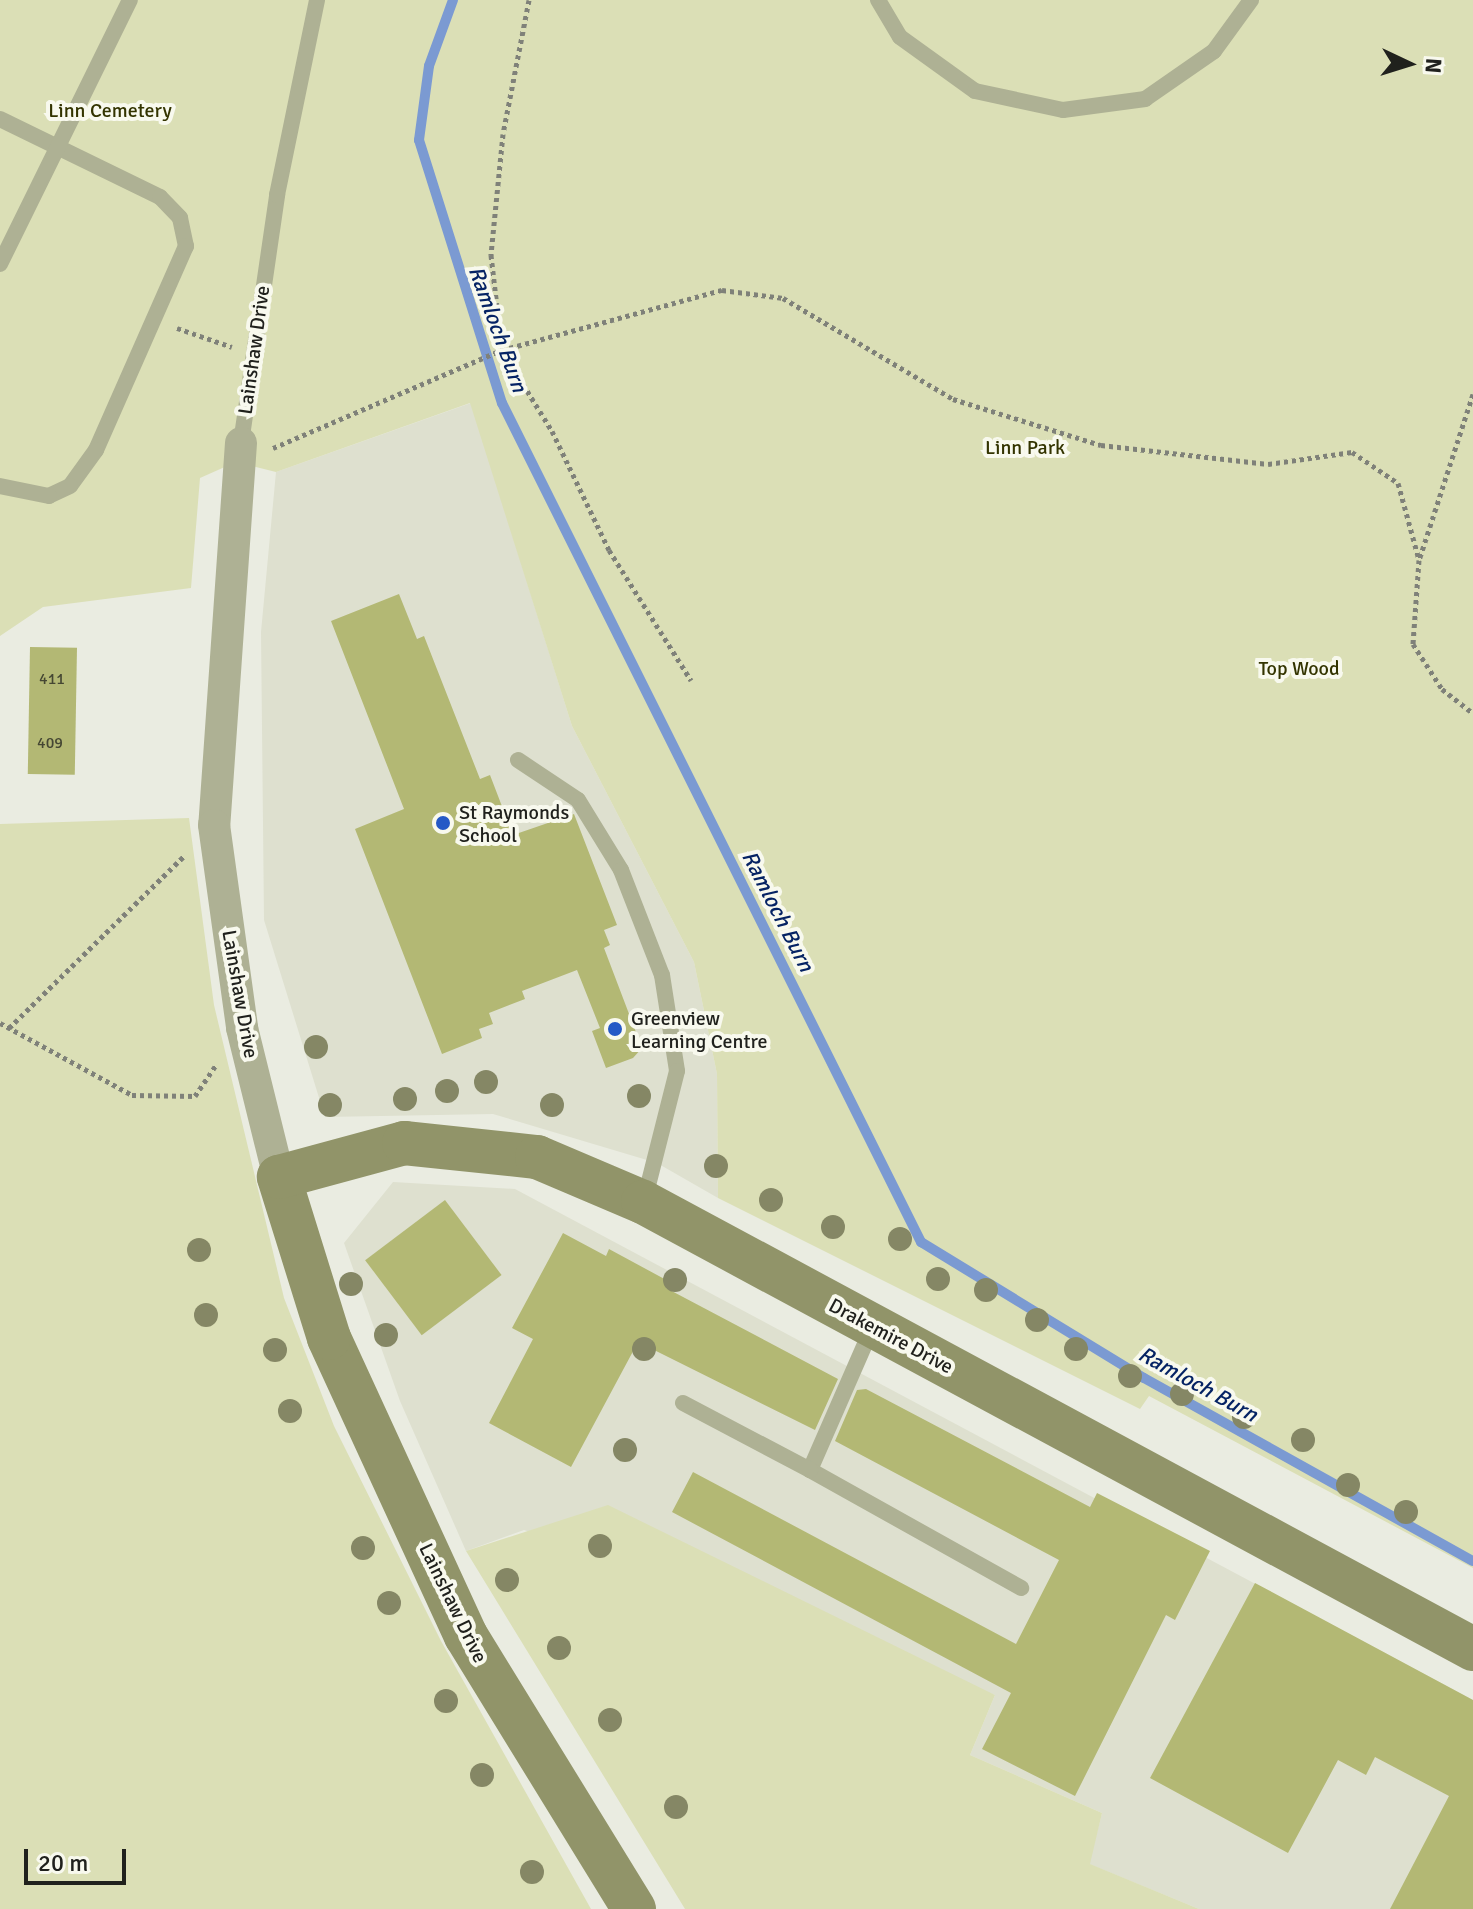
<!DOCTYPE html>
<style>
body{margin:0}
#map{position:relative;width:1473px;height:1909px;overflow:hidden;background:#eaece1;font-family:Signika,sans-serif}
div>[style]{position:absolute}
.built>*{inset:0;background:#dee0cf}
.green>*{inset:0;background:#dbdfb6}
.stream>*{height:10px;margin:-5px;padding:0 5px;transform-origin:5px;border-radius:5px;background:#7b9ad2}
.building>*{inset:0;background:#b3b874;transform-origin:0 0}
.path>*{height:5px;margin-top:-2.5px;transform-origin:0;background:repeating-linear-gradient(90deg,#7f8179 0 4px,transparent 0 8px)}
.lane>*{height:16px;margin:-8px;padding:0 8px;transform-origin:8px;border-radius:8px;background:#aeb194}
.street>*{height:32px;margin:-16px;padding:0 16px;transform-origin:16px;border-radius:16px;background:#aeb194}
.secondary>*{height:44px;margin:-22px;padding:0 22px;transform-origin:22px;border-radius:22px;background:#919469}
.trees>*{width:24px;height:24px;margin:-12px;border-radius:50%;background:#858765}
.dots>*{width:22px;height:22px;translate:-50% -50%;box-sizing:border-box;border:4px solid #f8f9ee;border-radius:50%}
span{translate:-50% -50%;white-space:nowrap;text-align:center;line-height:1.15;-webkit-text-stroke:8px #f8f9ee;paint-order:stroke}
.number-label{font-size:16px;color:#454733}
.number-label span{-webkit-text-stroke-width:0}
.park-label{font-size:20px;color:#333400}
.street-label{font-size:20px;color:#20211d}
.poi-label{font-size:20px;color:#20211d}
.left{translate:0 -50%;text-align:left}
.water-label{font-size:22px;color:#052364;font-style:italic}
.north{position:absolute;left:1369px;top:24px;width:80px;height:80px;-webkit-text-stroke:6px #f8f9ee;paint-order:stroke;rotate:94deg;font-size:22px;font-weight:700;line-height:32px;text-align:center;color:#20211d}
.north::after{content:'';display:block;margin:auto;width:28px;height:36px;background:#20211d;clip-path:polygon(50% 0,100% 100%,50% 72%,0 100%)}
.scale{position:absolute;left:24px;top:1849px;width:102px;height:36px;box-sizing:border-box;border:4px solid #20211d;border-top:0;padding-left:10px;font-size:24px;line-height:28px;white-space:nowrap;color:#20211d;-webkit-text-stroke:6px #f8f9ee;paint-order:stroke}
</style>
<div id="map">
<div class="built">
<i style="clip-path:polygon(471px 403px,572px 726px,694px 962px,717px 1074px,718px 1198px,657px 1163px,493px 1114px,325px 1117px,264px 920px,261px 632px,276px 472px)"></i>
<i style="clip-path:polygon(393px 1182px,515px 1189px,1473px 1700px,1473px 1909px,1199px 1909px,1089px 1864px,1102px 1813px,970px 1755px,995px 1695px,524px 1530px,466px 1551px,400px 1401px,344px 1243px)"></i>
</div>
<div class="green">
<i style="clip-path:polygon(0 0,1473px 0,1473px 1568px,1149px 1396px,1140px 1409px,718px 1198px,717px 1074px,694px 962px,572px 726px,470px 403px,276px 472px,236px 462px,200px 478px,191px 588px,43px 607px,0 636px)"></i>
<i style="clip-path:polygon(189px 818px,214px 1005px,284px 1298px,334px 1426px,441px 1641px,591px 1909px,0 1909px,0 824px)"></i>
<i style="clip-path:polygon(608px 1505px,995px 1695px,970px 1755px,1102px 1813px,1090px 1864px,1199px 1909px,685px 1909px,466px 1551px)"></i>
</div>
<div class="stream">
<i style="left:453px;top:0;width:70px;rotate:110deg"></i>
<i style="left:429px;top:66px;width:75px;rotate:97.7deg"></i>
<i style="left:419px;top:140px;width:276px;rotate:72.5deg"></i>
<i style="left:502px;top:403px;width:938px;rotate:63.46deg"></i>
<i style="left:921px;top:1242px;width:261px;rotate:31.4deg"></i>
<i style="left:1144px;top:1378px;width:376px;rotate:29.1deg"></i>
</div>
<div class="building">
<i style="clip-path:polygon(399px 594px,417px 639px,424px 636px,480px 779px,490px 775px,513px 835px,574px 814px,617px 925px,604px 930px,610px 945px,604px 948px,642px 1048px,633px 1058px,606px 1068px,592px 1031px,600px 1028px,577px 970px,522px 991px,525px 999px,489px 1013px,493px 1024px,479px 1029px,482px 1038px,442px 1054px,355px 829px,404px 809px,331px 621px)"></i>
<i style="left:30px;top:647px;width:47px;height:127px;rotate:1deg"></i>
<i style="left:445px;top:1200px;width:94px;height:100px;rotate:53deg"></i>
<i style="clip-path:polygon(563px 1233px,606px 1256px,609px 1249px,670px 1282px,666px 1288px,838px 1379px,815px 1430px,638px 1342px,571px 1467px,489px 1423px,533px 1339px,512px 1328px)"></i>
<i style="clip-path:polygon(866px 1389px,1090px 1507px,1097px 1493px,1210px 1551px,1175px 1620px,1166px 1615px,1075px 1796px,982px 1749px,1011px 1693px,672px 1512px,693px 1472px,1016px 1644px,1059px 1560px,835px 1441px,857px 1390px)"></i>
<i style="clip-path:polygon(1255px 1583px,1473px 1700px,1473px 1909px,1390px 1909px,1449px 1796px,1375px 1757px,1366px 1775px,1338px 1760px,1288px 1853px,1150px 1778px)"></i>
</div>
<div class="path">
<i style="left:529px;top:0;width:136px;rotate:101deg"></i>
<i style="left:503px;top:134px;width:122px;rotate:95.7deg"></i>
<i style="left:491px;top:255px;width:96px;rotate:83.4deg"></i>
<i style="left:502px;top:350px;width:95px;rotate:58.3deg"></i>
<i style="left:552px;top:431px;width:132px;rotate:64.4deg"></i>
<i style="left:609px;top:550px;width:154px;rotate:57.8deg"></i>
<i style="left:177px;top:328px;width:58px;rotate:19.1deg"></i>
<i style="left:1473px;top:394px;width:175px;rotate:108deg"></i>
<i style="left:1419px;top:560px;width:84px;rotate:94.1deg"></i>
<i style="left:1413px;top:644px;width:54px;rotate:57.2deg"></i>
<i style="left:1442px;top:689px;width:39px;rotate:38deg"></i>
<i style="left:273px;top:448px;width:249px;rotate:-23.2deg"></i>
<i style="left:502px;top:350px;width:228px;rotate:-15.3deg"></i>
<i style="left:722px;top:290px;width:62px;rotate:7.5deg"></i>
<i style="left:783px;top:298px;width:198px;rotate:30.7deg"></i>
<i style="left:953px;top:399px;width:155px;rotate:17.3deg"></i>
<i style="left:1101px;top:445px;width:168px;rotate:6.5deg"></i>
<i style="left:1268px;top:464px;width:85px;rotate:-8.1deg"></i>
<i style="left:1352px;top:452px;width:55px;rotate:34deg"></i>
<i style="left:1398px;top:483px;width:80px;rotate:74.7deg"></i>
<i style="left:0;top:1023px;width:150px;rotate:28.6deg"></i>
<i style="left:132px;top:1095px;width:63px;rotate:0.9deg"></i>
<i style="left:195px;top:1096px;width:37px;rotate:-56deg"></i>
<i style="left:9px;top:1028px;width:247px;rotate:-44.5deg"></i>
</div>
<div class="lane">
<i style="left:878px;top:0;width:43px;rotate:59.3deg"></i>
<i style="left:900px;top:37px;width:92px;rotate:35.8deg"></i>
<i style="left:975px;top:91px;width:90px;rotate:12.2deg"></i>
<i style="left:1063px;top:110px;width:83px;rotate:-7.6deg"></i>
<i style="left:1145px;top:99px;width:84px;rotate:-34.8deg"></i>
<i style="left:1214px;top:51px;width:63px;rotate:-54deg"></i>
<i style="left:0;top:119px;width:178px;rotate:26deg"></i>
<i style="left:160px;top:197px;width:29px;rotate:46deg"></i>
<i style="left:180px;top:218px;width:29px;rotate:78deg"></i>
<i style="left:186px;top:246px;width:223px;rotate:113.8deg"></i>
<i style="left:96px;top:450px;width:44px;rotate:125.8deg"></i>
<i style="left:70px;top:486px;width:23px;rotate:155deg"></i>
<i style="left:49px;top:496px;width:50px;rotate:-168.5deg"></i>
<i style="left:0;top:264px;width:294px;rotate:-63.8deg"></i>
<i style="left:241px;top:443px;width:251px;rotate:-81.7deg"></i>
<i style="left:277px;top:195px;width:199px;rotate:-78.4deg"></i>
<i style="left:518px;top:760px;width:72px;rotate:33.7deg"></i>
<i style="left:578px;top:800px;width:82px;rotate:58.4deg"></i>
<i style="left:621px;top:870px;width:113px;rotate:68.7deg"></i>
<i style="left:662px;top:975px;width:97px;rotate:81.1deg"></i>
<i style="left:677px;top:1071px;width:134px;rotate:104.2deg"></i>
<i style="left:872px;top:1328px;width:155px;rotate:113.6deg"></i>
<i style="left:810px;top:1470px;width:242px;rotate:29.2deg"></i>
<i style="left:683px;top:1403px;width:144px;rotate:27.8deg"></i>
</div>
<div class="street">
<i style="left:241px;top:443px;width:383px;rotate:94deg"></i>
<i style="left:214px;top:825px;width:205px;rotate:82.1deg"></i>
<i style="left:242px;top:1028px;width:154px;rotate:76.1deg"></i>
</div>
<div class="secondary">
<i style="left:634px;top:1909px;width:321px;rotate:-121.6deg"></i>
<i style="left:466px;top:1636px;width:328px;rotate:-114.7deg"></i>
<i style="left:329px;top:1338px;width:169px;rotate:-107.3deg"></i>
<i style="left:279px;top:1177px;width:130px;rotate:-15.2deg"></i>
<i style="left:404px;top:1143px;width:134px;rotate:6deg"></i>
<i style="left:537px;top:1157px;width:115px;rotate:23deg"></i>
<i style="left:643px;top:1202px;width:943px;rotate:28.3deg"></i>
</div>
<div class="trees">
<i style="left:316px;top:1047px"></i>
<i style="left:486px;top:1082px"></i>
<i style="left:447px;top:1091px"></i>
<i style="left:639px;top:1096px"></i>
<i style="left:405px;top:1099px"></i>
<i style="left:330px;top:1105px"></i>
<i style="left:552px;top:1105px"></i>
<i style="left:716px;top:1166px"></i>
<i style="left:771px;top:1200px"></i>
<i style="left:833px;top:1227px"></i>
<i style="left:900px;top:1239px"></i>
<i style="left:199px;top:1250px"></i>
<i style="left:938px;top:1279px"></i>
<i style="left:675px;top:1280px"></i>
<i style="left:351px;top:1284px"></i>
<i style="left:986px;top:1290px"></i>
<i style="left:206px;top:1315px"></i>
<i style="left:1037px;top:1320px"></i>
<i style="left:386px;top:1335px"></i>
<i style="left:644px;top:1349px"></i>
<i style="left:1076px;top:1349px"></i>
<i style="left:275px;top:1350px"></i>
<i style="left:1130px;top:1376px"></i>
<i style="left:1182px;top:1394px"></i>
<i style="left:290px;top:1411px"></i>
<i style="left:1244px;top:1417px"></i>
<i style="left:1303px;top:1440px"></i>
<i style="left:625px;top:1450px"></i>
<i style="left:1348px;top:1485px"></i>
<i style="left:1406px;top:1512px"></i>
<i style="left:600px;top:1546px"></i>
<i style="left:363px;top:1548px"></i>
<i style="left:507px;top:1580px"></i>
<i style="left:389px;top:1603px"></i>
<i style="left:559px;top:1648px"></i>
<i style="left:446px;top:1701px"></i>
<i style="left:610px;top:1720px"></i>
<i style="left:482px;top:1775px"></i>
<i style="left:676px;top:1807px"></i>
<i style="left:532px;top:1872px"></i>
</div>
<div class="dots">
<i style="left:443px;top:823px;background:#2459c6"></i>
<i style="left:615px;top:1029px;background:#2459c6"></i>
</div>
<div class="number-label">
<span style="left:52px;top:679px">411</span>
<span style="left:50px;top:743px">409</span>
</div>
<div class="park-label">
<span style="left:110px;top:110px">Linn Cemetery</span>
<span style="left:1025px;top:447px">Linn Park</span>
<span style="left:1299px;top:668px">Top Wood</span>
</div>
<div class="street-label">
<span style="left:254px;top:350px;rotate:-82deg">Lainshaw Drive</span>
<span style="left:240px;top:994px;rotate:80deg">Lainshaw Drive</span>
<span style="left:891px;top:1336px;rotate:28deg">Drakemire Drive</span>
<span style="left:453px;top:1603px;rotate:64deg">Lainshaw Drive</span>
</div>
<div class="poi-label">
<span class="left" style="left:459px;top:824px">St Raymonds<br>School</span>
<span class="left" style="left:631px;top:1030px">Greenview<br>Learning Centre</span>
</div>
<div class="water-label">
<span style="left:498px;top:329px;rotate:70deg">Ramloch Burn</span>
<span style="left:778px;top:911px;rotate:63deg">Ramloch Burn</span>
<span style="left:1198px;top:1384px;rotate:29deg">Ramloch Burn</span>
</div>
<div class="north">N</div>
<div class="scale">20 m</div>
</div>
